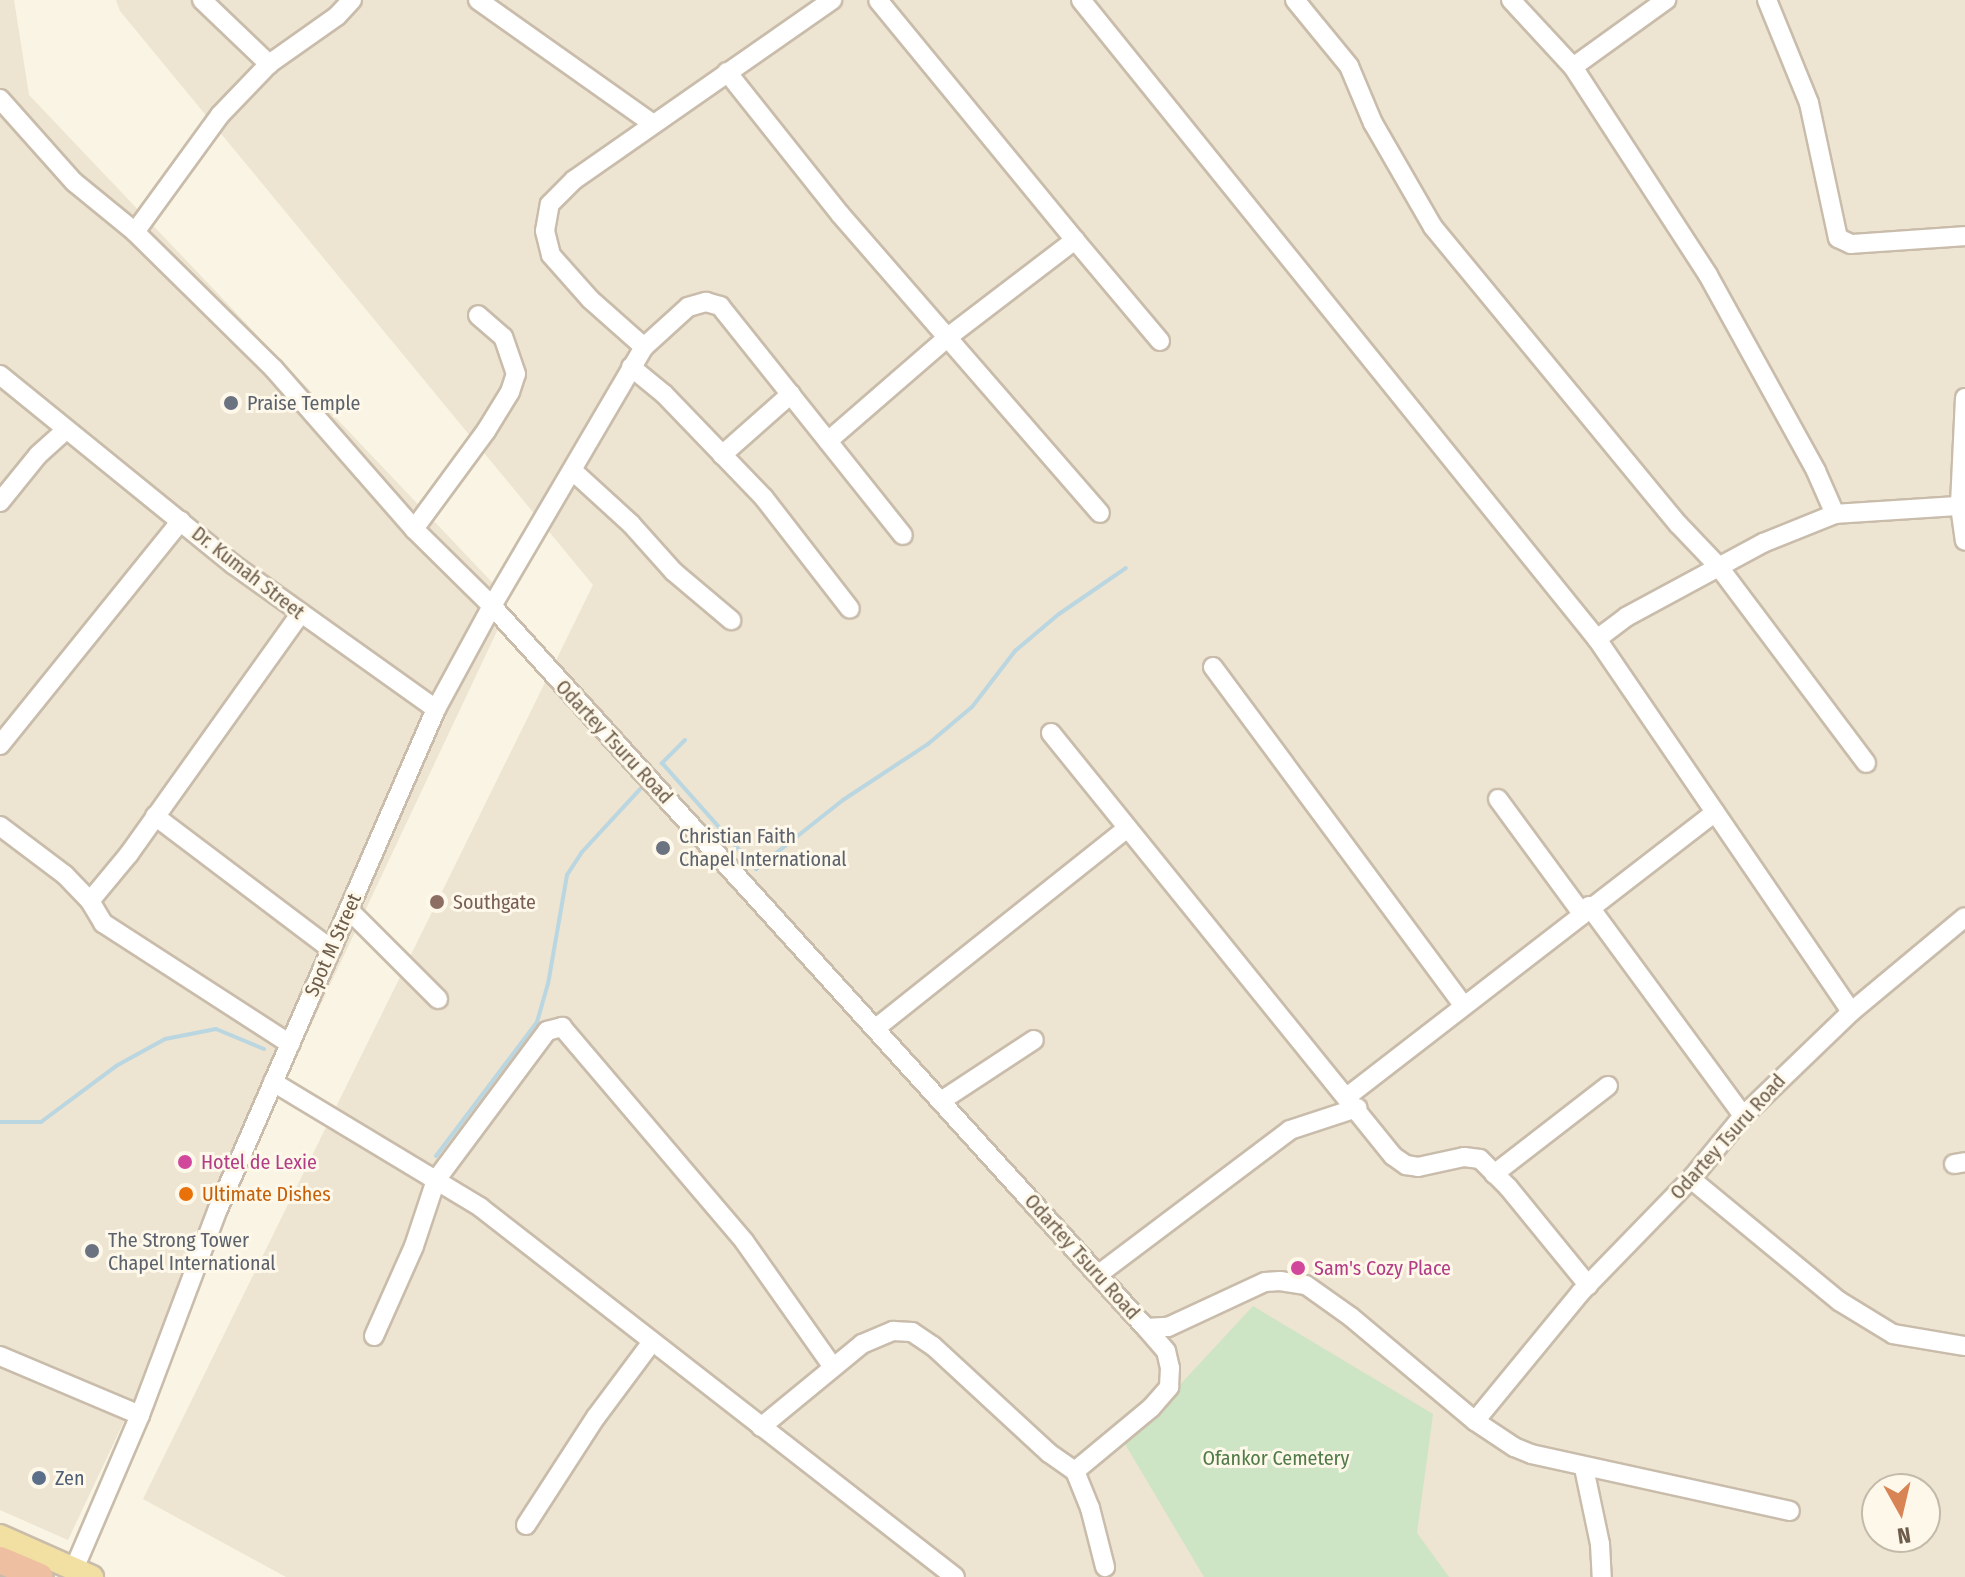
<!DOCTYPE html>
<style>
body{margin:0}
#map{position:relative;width:1965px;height:1577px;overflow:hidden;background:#f9f4e3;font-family:"Fira Sans Condensed",sans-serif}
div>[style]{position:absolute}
.residential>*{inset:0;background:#ede4d1}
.green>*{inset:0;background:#cde5c4}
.stream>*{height:4px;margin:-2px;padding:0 2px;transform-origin:2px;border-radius:2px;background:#bad6e1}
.roads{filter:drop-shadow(2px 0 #c9bcab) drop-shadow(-2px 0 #c9bcab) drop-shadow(0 2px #c9bcab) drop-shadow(0 -2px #c9bcab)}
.minor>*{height:18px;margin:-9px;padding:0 9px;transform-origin:9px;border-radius:9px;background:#fff}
.major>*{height:22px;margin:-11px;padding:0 11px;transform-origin:11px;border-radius:11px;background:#f2dfa2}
.highway>*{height:26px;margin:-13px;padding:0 13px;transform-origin:13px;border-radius:13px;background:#eebfa0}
.dots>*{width:22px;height:22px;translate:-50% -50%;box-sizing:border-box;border:4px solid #fdf8e9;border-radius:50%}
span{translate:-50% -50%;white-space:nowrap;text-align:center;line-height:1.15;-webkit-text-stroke:6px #fdf8e9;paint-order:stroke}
.worship-label{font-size:20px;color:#5b616d}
.left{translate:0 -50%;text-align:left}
.street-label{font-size:20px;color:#6f5d4c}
.education-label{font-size:20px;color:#785e54}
.hotel-label{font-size:20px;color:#b23c85}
.food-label{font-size:20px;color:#c56008}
.park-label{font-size:20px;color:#507a48}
.service-label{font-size:20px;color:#4e5e75}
.north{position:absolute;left:1861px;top:1473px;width:80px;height:80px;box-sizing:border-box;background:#fdf8e9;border:2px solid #c4baaa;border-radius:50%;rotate:172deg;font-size:22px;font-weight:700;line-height:32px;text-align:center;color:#6f5d4c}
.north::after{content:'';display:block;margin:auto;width:28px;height:36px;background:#d88454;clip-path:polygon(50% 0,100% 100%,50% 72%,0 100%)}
</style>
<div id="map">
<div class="residential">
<i style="clip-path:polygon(0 0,14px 0,29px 95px,507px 598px,498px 629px,68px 1540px,0 1510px)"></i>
<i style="clip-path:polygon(evenodd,116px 0,1965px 0,1965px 1577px,286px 1577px,143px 1499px,593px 585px,120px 11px,116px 0,1877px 1489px,1925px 1489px,1925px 1537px,1877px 1537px,1877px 1489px)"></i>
</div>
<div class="green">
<i style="clip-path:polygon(1253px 1306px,1433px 1414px,1417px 1533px,1449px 1577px,1204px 1577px,1125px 1444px)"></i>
</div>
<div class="stream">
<i style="left:685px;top:740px;width:33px;rotate:135deg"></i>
<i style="left:662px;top:763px;width:142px;rotate:48.4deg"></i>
<i style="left:756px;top:869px;width:111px;rotate:-38.4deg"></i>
<i style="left:843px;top:800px;width:102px;rotate:-33.4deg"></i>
<i style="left:928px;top:744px;width:57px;rotate:-40.1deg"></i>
<i style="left:972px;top:707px;width:71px;rotate:-52.5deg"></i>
<i style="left:1015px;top:651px;width:57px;rotate:-40.1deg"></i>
<i style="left:1059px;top:614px;width:81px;rotate:-34.5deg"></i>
<i style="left:0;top:1122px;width:41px"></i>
<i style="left:41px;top:1122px;width:94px;rotate:-36.7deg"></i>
<i style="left:116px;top:1066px;width:56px;rotate:-28.9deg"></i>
<i style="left:165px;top:1039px;width:52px;rotate:-11.1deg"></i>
<i style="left:216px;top:1029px;width:52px;rotate:22.6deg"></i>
<i style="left:436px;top:1156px;width:168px;rotate:-53deg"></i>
<i style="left:537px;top:1022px;width:40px;rotate:-74deg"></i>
<i style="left:548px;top:984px;width:111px;rotate:-80.1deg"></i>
<i style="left:567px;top:875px;width:27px;rotate:-57deg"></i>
<i style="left:582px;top:852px;width:88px;rotate:-47.3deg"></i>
</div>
<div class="roads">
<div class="minor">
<i style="left:202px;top:0;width:93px;rotate:43.7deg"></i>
<i style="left:478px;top:0;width:214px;rotate:35.3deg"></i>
<i style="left:1081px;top:0;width:821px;rotate:51.08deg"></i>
<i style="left:1597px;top:639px;width:451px;rotate:55.7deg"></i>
<i style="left:1295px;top:0;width:85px;rotate:50.7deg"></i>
<i style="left:1349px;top:66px;width:62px;rotate:67.2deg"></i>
<i style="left:1373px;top:123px;width:120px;rotate:60deg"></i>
<i style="left:1433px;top:227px;width:386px;rotate:50.5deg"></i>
<i style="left:1679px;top:525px;width:58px;rotate:46.4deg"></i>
<i style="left:1719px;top:567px;width:245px;rotate:53.1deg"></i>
<i style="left:1511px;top:0;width:91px;rotate:47.2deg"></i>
<i style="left:1573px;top:67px;width:248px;rotate:57deg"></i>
<i style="left:1708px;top:275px;width:224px;rotate:61.1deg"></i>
<i style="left:1816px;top:471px;width:47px;rotate:66.2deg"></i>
<i style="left:1835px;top:514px;width:125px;rotate:-3.7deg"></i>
<i style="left:1767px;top:0;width:111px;rotate:67.8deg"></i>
<i style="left:1809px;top:103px;width:138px;rotate:77.9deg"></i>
<i style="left:1838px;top:238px;width:14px;rotate:25deg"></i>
<i style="left:1851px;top:244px;width:114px;rotate:-4deg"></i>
<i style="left:1573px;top:67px;width:115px;rotate:-35.8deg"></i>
<i style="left:727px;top:72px;width:181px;rotate:51.5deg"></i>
<i style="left:840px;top:214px;width:396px;rotate:49deg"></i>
<i style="left:0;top:99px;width:111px;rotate:48.3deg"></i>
<i style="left:74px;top:182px;width:79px;rotate:39.3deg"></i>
<i style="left:135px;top:232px;width:195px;rotate:44.6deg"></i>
<i style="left:274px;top:369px;width:213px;rotate:48.8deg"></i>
<i style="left:414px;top:529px;width:110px;rotate:44.6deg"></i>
<i style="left:492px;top:606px;width:974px;rotate:47.83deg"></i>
<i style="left:1146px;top:1328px;width:22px;rotate:-3deg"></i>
<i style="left:1168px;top:1327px;width:107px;rotate:-24.9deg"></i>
<i style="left:1265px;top:1282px;width:15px;rotate:-4deg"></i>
<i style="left:1280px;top:1281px;width:26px;rotate:9deg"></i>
<i style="left:1306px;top:1285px;width:55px;rotate:35.4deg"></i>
<i style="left:1351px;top:1317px;width:162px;rotate:40deg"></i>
<i style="left:1475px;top:1421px;width:167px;rotate:-50.6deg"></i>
<i style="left:1581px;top:1292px;width:158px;rotate:-45.8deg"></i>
<i style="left:1691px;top:1179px;width:82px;rotate:-50.5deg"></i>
<i style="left:1743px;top:1116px;width:150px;rotate:-43.9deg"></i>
<i style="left:1851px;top:1012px;width:148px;rotate:-39.8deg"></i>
<i style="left:135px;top:232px;width:145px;rotate:-54deg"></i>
<i style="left:220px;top:115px;width:71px;rotate:-46.1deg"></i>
<i style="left:269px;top:64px;width:83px;rotate:-35.2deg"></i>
<i style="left:337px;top:16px;width:22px;rotate:-47deg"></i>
<i style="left:1075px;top:240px;width:132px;rotate:49.9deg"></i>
<i style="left:644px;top:347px;width:72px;rotate:-138.4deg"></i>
<i style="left:590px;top:299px;width:59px;rotate:-131.6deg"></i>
<i style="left:551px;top:255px;width:25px;rotate:-104deg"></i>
<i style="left:545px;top:231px;width:27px;rotate:-80deg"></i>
<i style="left:550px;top:204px;width:34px;rotate:-45deg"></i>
<i style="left:574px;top:180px;width:315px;rotate:-34.9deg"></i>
<i style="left:631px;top:367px;width:43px;rotate:39.3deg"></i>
<i style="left:664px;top:394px;width:144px;rotate:46.1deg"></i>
<i style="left:764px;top:498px;width:140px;rotate:52.2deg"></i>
<i style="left:0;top:375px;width:301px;rotate:39.1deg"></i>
<i style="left:234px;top:565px;width:248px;rotate:35.5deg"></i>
<i style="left:1965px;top:398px;width:108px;rotate:92.7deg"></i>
<i style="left:1960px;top:506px;width:35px;rotate:82deg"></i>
<i style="left:828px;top:441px;width:159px;rotate:-40.9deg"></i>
<i style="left:948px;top:337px;width:160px;rotate:-37.4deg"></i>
<i style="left:1075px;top:240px;width:310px;rotate:-129.4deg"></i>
<i style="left:722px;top:455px;width:92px;rotate:-41.5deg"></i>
<i style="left:573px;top:471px;width:79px;rotate:42.4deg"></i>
<i style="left:631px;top:524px;width:64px;rotate:48.1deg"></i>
<i style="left:674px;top:572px;width:75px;rotate:40.1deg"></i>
<i style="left:0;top:502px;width:60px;rotate:-51deg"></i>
<i style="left:38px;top:455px;width:38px;rotate:-42deg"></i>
<i style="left:414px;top:529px;width:122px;rotate:-53.7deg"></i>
<i style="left:486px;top:431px;width:46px;rotate:-58.4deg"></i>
<i style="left:510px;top:392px;width:19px;rotate:-72deg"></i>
<i style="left:516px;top:374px;width:39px;rotate:-109deg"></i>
<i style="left:503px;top:337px;width:33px;rotate:-139deg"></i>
<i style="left:1597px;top:639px;width:36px;rotate:-37deg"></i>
<i style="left:1626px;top:617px;width:156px;rotate:-28.4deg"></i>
<i style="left:1763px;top:543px;width:78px;rotate:-21.9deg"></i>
<i style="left:1213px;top:667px;width:420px;rotate:53.5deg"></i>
<i style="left:1051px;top:733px;width:544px;rotate:51.04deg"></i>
<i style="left:1393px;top:1156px;width:16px;rotate:35deg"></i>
<i style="left:1406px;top:1165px;width:12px;rotate:9deg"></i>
<i style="left:1418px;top:1167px;width:47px;rotate:-12.3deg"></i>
<i style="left:1464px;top:1157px;width:16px;rotate:7deg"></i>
<i style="left:1480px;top:1159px;width:40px;rotate:45deg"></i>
<i style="left:1508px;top:1187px;width:127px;rotate:50.8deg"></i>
<i style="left:0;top:745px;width:288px;rotate:-51.1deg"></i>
<i style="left:1498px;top:799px;width:140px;rotate:53.7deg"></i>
<i style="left:155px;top:816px;width:221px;rotate:37.1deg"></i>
<i style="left:0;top:826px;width:81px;rotate:37deg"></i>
<i style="left:65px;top:875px;width:36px;rotate:46deg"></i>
<i style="left:90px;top:901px;width:61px;rotate:-50.3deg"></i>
<i style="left:129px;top:854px;width:295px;rotate:-54.5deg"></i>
<i style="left:90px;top:901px;width:26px;rotate:59deg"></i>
<i style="left:103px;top:923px;width:223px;rotate:32.9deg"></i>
<i style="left:1589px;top:906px;width:260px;rotate:53.7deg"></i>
<i style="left:349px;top:910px;width:126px;rotate:45deg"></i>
<i style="left:876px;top:1028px;width:320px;rotate:-38.5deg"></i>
<i style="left:273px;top:1082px;width:242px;rotate:31.1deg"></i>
<i style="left:480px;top:1207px;width:602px;rotate:37.92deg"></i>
<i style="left:1348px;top:1096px;width:464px;rotate:-37.7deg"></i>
<i style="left:941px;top:1101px;width:111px;rotate:-33.3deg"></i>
<i style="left:1954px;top:1164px;width:11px;rotate:-10deg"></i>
<i style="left:1494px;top:1174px;width:144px;rotate:-37.7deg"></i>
<i style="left:1691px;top:1179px;width:192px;rotate:39.5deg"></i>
<i style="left:1839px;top:1301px;width:63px;rotate:31.4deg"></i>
<i style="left:1893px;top:1334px;width:73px;rotate:9.5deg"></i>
<i style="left:1099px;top:1274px;width:239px;rotate:-37deg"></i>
<i style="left:1290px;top:1130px;width:71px;rotate:-18.2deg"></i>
<i style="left:374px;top:1336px;width:98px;rotate:-66deg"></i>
<i style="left:414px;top:1246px;width:70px;rotate:-71.6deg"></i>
<i style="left:436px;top:1180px;width:186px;rotate:-53.3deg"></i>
<i style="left:547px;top:1031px;width:16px;rotate:-15deg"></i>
<i style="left:562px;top:1027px;width:281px;rotate:49.6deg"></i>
<i style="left:744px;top:1241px;width:154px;rotate:54.8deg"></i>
<i style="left:0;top:1356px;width:152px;rotate:22.9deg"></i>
<i style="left:1475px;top:1421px;width:47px;rotate:33.7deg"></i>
<i style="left:1514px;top:1447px;width:18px;rotate:22deg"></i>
<i style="left:1531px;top:1454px;width:265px;rotate:12.4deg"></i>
<i style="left:761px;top:1427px;width:131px;rotate:-39.4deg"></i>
<i style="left:862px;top:1344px;width:34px;rotate:-23deg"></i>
<i style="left:893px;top:1331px;width:19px;rotate:3deg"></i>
<i style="left:912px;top:1332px;width:25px;rotate:34deg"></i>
<i style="left:933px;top:1346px;width:158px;rotate:42.7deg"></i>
<i style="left:1049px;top:1453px;width:32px;rotate:35deg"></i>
<i style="left:1075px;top:1471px;width:40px;rotate:68deg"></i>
<i style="left:1090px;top:1508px;width:61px;rotate:75.7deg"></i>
<i style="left:1584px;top:1468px;width:78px;rotate:78.1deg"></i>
<i style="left:1600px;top:1544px;width:33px;rotate:87deg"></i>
<i style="left:1075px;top:1471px;width:99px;rotate:-39.7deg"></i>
<i style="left:1151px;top:1408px;width:28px;rotate:-49deg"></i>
<i style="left:1169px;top:1387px;width:19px;rotate:-87deg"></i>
<i style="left:1170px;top:1368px;width:17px;rotate:-103deg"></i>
<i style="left:1166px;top:1351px;width:30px;rotate:-131deg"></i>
<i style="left:526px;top:1525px;width:129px;rotate:-57.1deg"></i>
<i style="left:596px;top:1417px;width:94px;rotate:-53.3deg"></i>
<i style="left:74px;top:1569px;width:168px;rotate:-66.8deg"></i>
<i style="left:140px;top:1415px;width:220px;rotate:-69.3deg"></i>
<i style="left:218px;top:1209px;width:545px;rotate:-66.44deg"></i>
<i style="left:436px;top:709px;width:117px;rotate:-61.5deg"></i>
<i style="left:492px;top:606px;width:300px;rotate:-59.6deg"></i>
<i style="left:644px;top:347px;width:59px;rotate:-42.3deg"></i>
<i style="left:688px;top:307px;width:19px;rotate:-16deg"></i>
<i style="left:706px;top:302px;width:15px;rotate:16deg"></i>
<i style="left:720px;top:306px;width:293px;rotate:51.4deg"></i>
</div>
<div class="major">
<i style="left:0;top:1536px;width:101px;rotate:24deg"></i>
</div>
<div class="highway">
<i style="left:0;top:1560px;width:43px;rotate:23deg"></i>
</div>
</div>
<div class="dots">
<i style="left:231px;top:403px;background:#6b7280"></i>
<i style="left:663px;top:848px;background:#6b7280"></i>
<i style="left:437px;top:902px;background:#8d6e63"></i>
<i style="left:185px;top:1162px;background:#d1479c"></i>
<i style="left:186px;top:1194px;background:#e8710a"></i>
<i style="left:92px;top:1251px;background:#6b7280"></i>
<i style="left:1298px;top:1268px;background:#d1479c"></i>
<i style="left:39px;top:1478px;background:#5c6f8a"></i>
</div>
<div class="worship-label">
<span class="left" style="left:247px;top:403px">Praise Temple</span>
<span class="left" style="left:679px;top:848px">Christian Faith<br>Chapel International</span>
<span class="left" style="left:108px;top:1252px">The Strong Tower<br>Chapel International</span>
</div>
<div class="street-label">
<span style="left:248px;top:573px;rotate:38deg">Dr. Kumah Street</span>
<span style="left:614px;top:742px;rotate:47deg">Odartey Tsuru Road</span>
<span style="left:333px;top:945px;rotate:-66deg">Spot M Street</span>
<span style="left:1728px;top:1137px;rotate:-48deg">Odartey Tsuru Road</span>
<span style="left:1082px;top:1257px;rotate:48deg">Odartey Tsuru Road</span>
</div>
<div class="education-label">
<span class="left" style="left:453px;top:902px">Southgate</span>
</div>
<div class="hotel-label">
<span class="left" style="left:201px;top:1162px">Hotel de Lexie</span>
<span class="left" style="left:1314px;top:1268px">Sam's Cozy Place</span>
</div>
<div class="food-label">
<span class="left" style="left:202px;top:1194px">Ultimate Dishes</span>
</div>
<div class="park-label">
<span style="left:1276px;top:1458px">Ofankor Cemetery</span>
</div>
<div class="service-label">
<span class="left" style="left:55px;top:1478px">Zen</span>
</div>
<div class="north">N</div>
</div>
